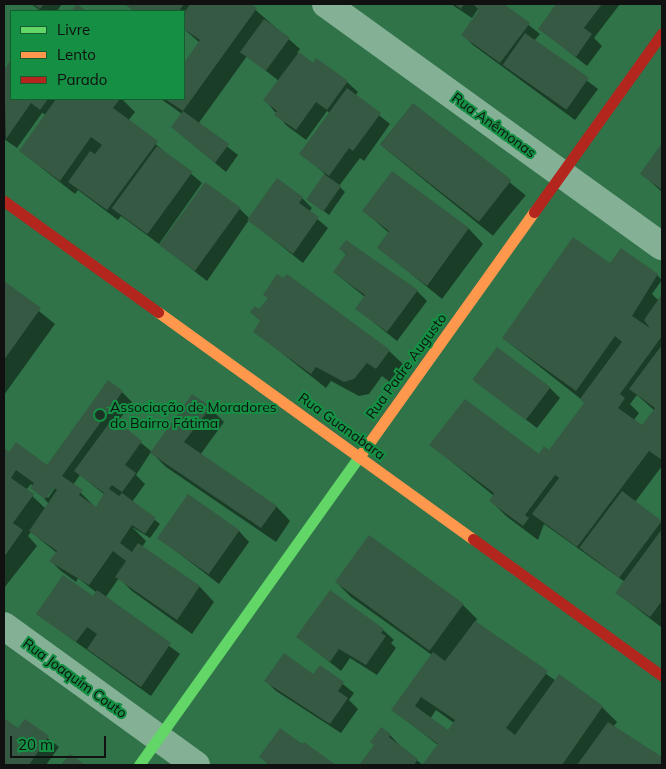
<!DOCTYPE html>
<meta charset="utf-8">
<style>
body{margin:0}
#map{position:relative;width:666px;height:769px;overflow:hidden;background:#307349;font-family:Mulish,sans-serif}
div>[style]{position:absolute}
.shadow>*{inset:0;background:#0007;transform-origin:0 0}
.building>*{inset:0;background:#355942;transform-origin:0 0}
.street>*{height:28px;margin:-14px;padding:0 14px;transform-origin:14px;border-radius:14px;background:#84b095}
.fast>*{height:11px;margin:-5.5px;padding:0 5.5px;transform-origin:5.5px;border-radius:5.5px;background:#63d668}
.slow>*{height:11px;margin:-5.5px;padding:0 5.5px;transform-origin:5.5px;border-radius:5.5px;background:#ff974d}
.jam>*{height:11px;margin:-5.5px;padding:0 5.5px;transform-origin:5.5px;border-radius:5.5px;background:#b3261e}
.dots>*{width:14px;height:14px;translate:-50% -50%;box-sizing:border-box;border:2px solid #148f43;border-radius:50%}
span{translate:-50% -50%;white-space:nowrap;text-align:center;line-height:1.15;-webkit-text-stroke:4px #148f43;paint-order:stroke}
.street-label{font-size:14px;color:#111}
.poi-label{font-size:14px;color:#111}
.left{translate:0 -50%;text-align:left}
.frame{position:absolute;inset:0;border:5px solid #111;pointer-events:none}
.legend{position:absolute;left:10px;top:10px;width:175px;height:90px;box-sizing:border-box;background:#148f43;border:1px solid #135d2f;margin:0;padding:6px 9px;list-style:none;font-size:15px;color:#111}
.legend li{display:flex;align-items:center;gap:10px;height:25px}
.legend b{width:25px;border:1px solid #135d2f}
.scale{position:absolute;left:10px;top:736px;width:96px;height:22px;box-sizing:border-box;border:2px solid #111;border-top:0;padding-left:6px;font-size:15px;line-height:18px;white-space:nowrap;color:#111;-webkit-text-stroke:4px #148f43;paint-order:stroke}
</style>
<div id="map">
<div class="shadow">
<i style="clip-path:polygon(31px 4px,62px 4px,57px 11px,41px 11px)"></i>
<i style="clip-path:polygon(126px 4px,249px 4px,300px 49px,297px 53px,313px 64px,317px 59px,347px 82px,358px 92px,355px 96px,390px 124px,364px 161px,360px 158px,339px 186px,345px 192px,329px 215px,308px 199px,325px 174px,301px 153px,330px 113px,327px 111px,306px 140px,286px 125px,265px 100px,279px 81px,247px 56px,198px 124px,238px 155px,226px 172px,172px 127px,182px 114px,161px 99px,184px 99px,184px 65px,200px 43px,184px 29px,184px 11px,134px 11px)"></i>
<i style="clip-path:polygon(451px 4px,502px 4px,540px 34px,534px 41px,598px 89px,575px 120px,473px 45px,463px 35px,480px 11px,478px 9px,472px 18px)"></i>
<i style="clip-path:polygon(558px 4px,620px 4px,594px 38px,602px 46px,587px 66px,540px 29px)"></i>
<i style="clip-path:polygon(11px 65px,11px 99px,122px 99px,135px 112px,128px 121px,202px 183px,159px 244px,121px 216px,118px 220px,78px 190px,75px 194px,20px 151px,46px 115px,42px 113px,17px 148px,4px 139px,4px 75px)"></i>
<i style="left:413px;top:104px;width:145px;height:52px;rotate:39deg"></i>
<i style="clip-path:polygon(662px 145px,662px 192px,642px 174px)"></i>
<i style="clip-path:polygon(392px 173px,469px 229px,483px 244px,442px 299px,378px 247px,389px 233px,364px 211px)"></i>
<i style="clip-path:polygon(302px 198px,312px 208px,309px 212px,328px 228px,303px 263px,249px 220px,207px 281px,162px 246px,240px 209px,249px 218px)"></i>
<i style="clip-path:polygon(341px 249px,417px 291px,427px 301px,397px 341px,357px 309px,365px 297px,334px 272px,346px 255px)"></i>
<i style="clip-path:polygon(evenodd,611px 265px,657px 275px,662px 280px,652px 294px,659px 301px,662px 296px,662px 466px,635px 502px,662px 522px,661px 627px,617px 593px,625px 582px,544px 524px,538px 540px,506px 516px,491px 501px,494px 496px,431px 445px,539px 455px,550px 452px,586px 403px,503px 338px,611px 265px,637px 395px,655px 411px,643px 426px,634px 420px,639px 413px,630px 404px,637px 395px)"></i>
<i style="clip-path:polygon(4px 283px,55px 324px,4px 395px)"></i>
<i style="clip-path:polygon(260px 311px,389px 351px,404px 365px,391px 383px,382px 376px,369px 394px,359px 396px,331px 381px,326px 388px,254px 331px,261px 321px)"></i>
<i style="clip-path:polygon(476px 381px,550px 388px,560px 398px,537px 428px)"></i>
<i style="clip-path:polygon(evenodd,122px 392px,132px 402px,117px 423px,152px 452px,210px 408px,224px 422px,200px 455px,276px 506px,290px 521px,276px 542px,166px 467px,151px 452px,136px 475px,145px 484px,132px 502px,160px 524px,150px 538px,132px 527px,146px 541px,142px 547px,200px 587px,214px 602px,192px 634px,132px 591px,119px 578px,105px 598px,180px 654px,151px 696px,37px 614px,93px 598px,97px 593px,78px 578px,76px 582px,61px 571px,51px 561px,57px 553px,31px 532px,28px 536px,37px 546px,4px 588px,4px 450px,48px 467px,122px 392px,80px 475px,105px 495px,97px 509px,73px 485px,80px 475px,122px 392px,62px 478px,48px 498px,46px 496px,62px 478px,122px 392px,31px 484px,49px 504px,46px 509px,26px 490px,31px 484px)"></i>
<i style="clip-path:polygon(239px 531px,249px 542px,219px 584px,159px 538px)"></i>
<i style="clip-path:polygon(evenodd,336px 582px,463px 605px,477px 619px,475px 623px,556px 681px,602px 707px,617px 722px,613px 727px,662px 759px,662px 765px,424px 765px,438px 745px,393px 710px,432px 655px,351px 597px,336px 582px,436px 710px,454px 723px,448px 732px,430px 719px,436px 710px)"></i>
<i style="clip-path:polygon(383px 630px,394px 640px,391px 643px,396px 648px,377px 675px,350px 658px,341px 671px,298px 637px)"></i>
<i style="clip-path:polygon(320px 666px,354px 693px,349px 700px,358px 709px,341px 733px,276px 691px,266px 681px,314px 676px)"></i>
<i style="clip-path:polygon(4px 720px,19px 730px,25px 721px,59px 747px,46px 765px,4px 765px)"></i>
<i style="clip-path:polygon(281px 730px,333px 765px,269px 765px,261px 757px)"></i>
<i style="clip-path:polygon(390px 735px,404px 750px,423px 765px,361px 765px,375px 745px)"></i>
</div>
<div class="building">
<i style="clip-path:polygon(33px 4px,44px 4px,40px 9px)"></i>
<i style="clip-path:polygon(77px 4px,86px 11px,71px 11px)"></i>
<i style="clip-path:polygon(124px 4px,184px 4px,179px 11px,135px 11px)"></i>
<i style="clip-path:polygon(190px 4px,251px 4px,257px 8px,183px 111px,165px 99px,184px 99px,184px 63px,200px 40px,184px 29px,184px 13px)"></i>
<i style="clip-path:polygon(454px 4px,464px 4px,461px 9px)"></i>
<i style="clip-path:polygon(473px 4px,504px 4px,530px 23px,500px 63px,461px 35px,479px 10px)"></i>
<i style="clip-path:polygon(556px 4px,602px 4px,584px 28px,592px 34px,576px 57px,538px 29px)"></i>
<i style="left:264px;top:19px;width:32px;height:41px;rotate:36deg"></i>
<i style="left:525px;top:33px;width:78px;height:39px;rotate:35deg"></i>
<i style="clip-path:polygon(299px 52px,313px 63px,316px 58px,348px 81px,327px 110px,316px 102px,296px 130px,274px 115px,277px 111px,263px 100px)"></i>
<i style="clip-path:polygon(11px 60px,11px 99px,48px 99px,40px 110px,31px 103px,6px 139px,4px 70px)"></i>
<i style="clip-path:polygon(347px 88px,381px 113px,353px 151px,349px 148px,329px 176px,299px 154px)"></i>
<i style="clip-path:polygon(56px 99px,120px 99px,113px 108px,158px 141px,107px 210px,68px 182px,90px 151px,95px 154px,102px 145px,91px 137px,60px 181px,19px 151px)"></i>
<i style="left:413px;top:103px;width:125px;height:53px;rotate:38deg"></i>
<i style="clip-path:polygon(183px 111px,229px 144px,215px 163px,171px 127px)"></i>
<i style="clip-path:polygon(662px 143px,662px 190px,640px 174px)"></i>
<i style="left:157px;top:146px;width:44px;height:77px;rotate:36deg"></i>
<i style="clip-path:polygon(392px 171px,469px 228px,427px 286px,377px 248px,389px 231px,362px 211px)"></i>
<i style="left:324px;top:174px;width:21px;height:31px;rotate:35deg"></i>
<i style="clip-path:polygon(277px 178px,303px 197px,299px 203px,319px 217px,293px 254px,247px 220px)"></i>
<i style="left:205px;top:182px;width:44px;height:78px;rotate:36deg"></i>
<i style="clip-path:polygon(573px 237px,610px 263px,621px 248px,658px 274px,632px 316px,650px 328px,644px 320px,662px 294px,662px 336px,620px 394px,625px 398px,618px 408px,642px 425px,655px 408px,629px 389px,662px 345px,662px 460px,649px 451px,577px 547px,532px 514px,559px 478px,555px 475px,525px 515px,529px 518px,523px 526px,489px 501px,494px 493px,429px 445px,465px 399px,539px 454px,544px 446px,549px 450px,584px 403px,580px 399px,622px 342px,615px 336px,576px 391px,502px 338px)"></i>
<i style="clip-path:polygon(346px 240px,418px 290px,387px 332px,355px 309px,365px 295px,333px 272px,346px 254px,339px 249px)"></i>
<i style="clip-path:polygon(277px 274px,283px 278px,287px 274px,390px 350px,376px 369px,367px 363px,354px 379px,344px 382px,316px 367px,311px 374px,253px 332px,260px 321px,250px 312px,255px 306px,259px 309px,268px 298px,263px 295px)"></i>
<i style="clip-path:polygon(4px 281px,41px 308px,4px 360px)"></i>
<i style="left:497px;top:347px;width:67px;height:41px;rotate:37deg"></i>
<i style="clip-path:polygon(108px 380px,123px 391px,62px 476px,83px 490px,79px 495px,96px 507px,104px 493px,74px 471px,113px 418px,142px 441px,125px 465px,136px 473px,122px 492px,112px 485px,109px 489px,119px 496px,122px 493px,156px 518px,145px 534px,132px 525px,120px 543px,132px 552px,138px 543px,200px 586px,177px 620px,115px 577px,126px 561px,113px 551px,89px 585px,49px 561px,57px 551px,29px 531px,57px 490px,54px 488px,45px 499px,30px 488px,34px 483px,16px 470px,11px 478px,34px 494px,13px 523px,23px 530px,4px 557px,4px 448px,9px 452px,16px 442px,47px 465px)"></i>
<i style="clip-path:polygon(192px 394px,211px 407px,184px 442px,277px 506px,261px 528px,150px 453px)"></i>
<i style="left:622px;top:491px;width:50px;height:71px;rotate:37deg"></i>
<i style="left:188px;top:494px;width:63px;height:54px;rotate:35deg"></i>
<i style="clip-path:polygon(662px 529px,662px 601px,650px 617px,615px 593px)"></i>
<i style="left:369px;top:535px;width:117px;height:58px;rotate:36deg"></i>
<i style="clip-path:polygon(63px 575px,93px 596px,97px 590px,171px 643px,141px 687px,87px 649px,97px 634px,87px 627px,76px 642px,36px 614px)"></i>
<i style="clip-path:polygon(330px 590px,384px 629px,381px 633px,386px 636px,366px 665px,339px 649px,330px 662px,296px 637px)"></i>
<i style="clip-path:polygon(evenodd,475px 621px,548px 671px,506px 728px,515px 735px,559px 674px,603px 706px,562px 765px,422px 765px,438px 744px,391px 710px,433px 652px,445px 661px,475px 621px,421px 697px,455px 720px,448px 730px,415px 706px,421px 697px)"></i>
<i style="clip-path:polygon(284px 653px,313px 674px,320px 665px,344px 682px,338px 691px,348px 698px,330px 724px,264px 681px)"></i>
<i style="clip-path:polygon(4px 718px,18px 728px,25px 719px,49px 736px,29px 765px,4px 765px)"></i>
<i style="clip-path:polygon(608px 722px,662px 757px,662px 765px,577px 765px)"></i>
<i style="clip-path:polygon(381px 727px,391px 734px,389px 737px,418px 759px,414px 765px,359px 765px,374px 745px,370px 742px)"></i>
<i style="clip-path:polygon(280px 728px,302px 744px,304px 742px,336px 765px,270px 765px,259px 757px)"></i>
<i style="clip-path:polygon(70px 754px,85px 765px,61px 765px)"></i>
</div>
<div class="street">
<i style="left:326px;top:4px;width:414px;rotate:35.8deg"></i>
<i style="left:4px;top:626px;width:237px;rotate:35.9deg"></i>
</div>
<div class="fast">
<i style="left:139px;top:765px;width:379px;rotate:-54.5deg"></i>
</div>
<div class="slow">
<i style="left:158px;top:312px;width:388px;rotate:35.8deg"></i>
<i style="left:359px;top:457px;width:301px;rotate:-54.5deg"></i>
</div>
<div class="jam">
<i style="left:4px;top:201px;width:190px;rotate:35.8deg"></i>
<i style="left:534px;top:212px;width:220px;rotate:-54.4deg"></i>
<i style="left:473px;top:539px;width:233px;rotate:35.9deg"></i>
</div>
<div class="dots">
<i style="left:100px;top:415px;background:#1c3325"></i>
</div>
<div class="street-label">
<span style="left:494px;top:125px;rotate:36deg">Rua Anêmonas</span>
<span style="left:406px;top:366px;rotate:-54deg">Rua Padre Augusto</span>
<span style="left:342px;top:426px;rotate:36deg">Rua Guanabara</span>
<span style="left:75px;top:678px;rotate:36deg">Rua Joaquim Couto</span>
</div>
<div class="poi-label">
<span class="left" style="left:110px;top:415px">Associação de Moradores<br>do Bairro Fátima</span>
</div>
<div class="frame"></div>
<ul class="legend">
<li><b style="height:6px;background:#63d668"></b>Livre</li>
<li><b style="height:6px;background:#ff974d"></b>Lento</li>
<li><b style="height:6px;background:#b3261e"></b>Parado</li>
</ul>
<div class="scale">20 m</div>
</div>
